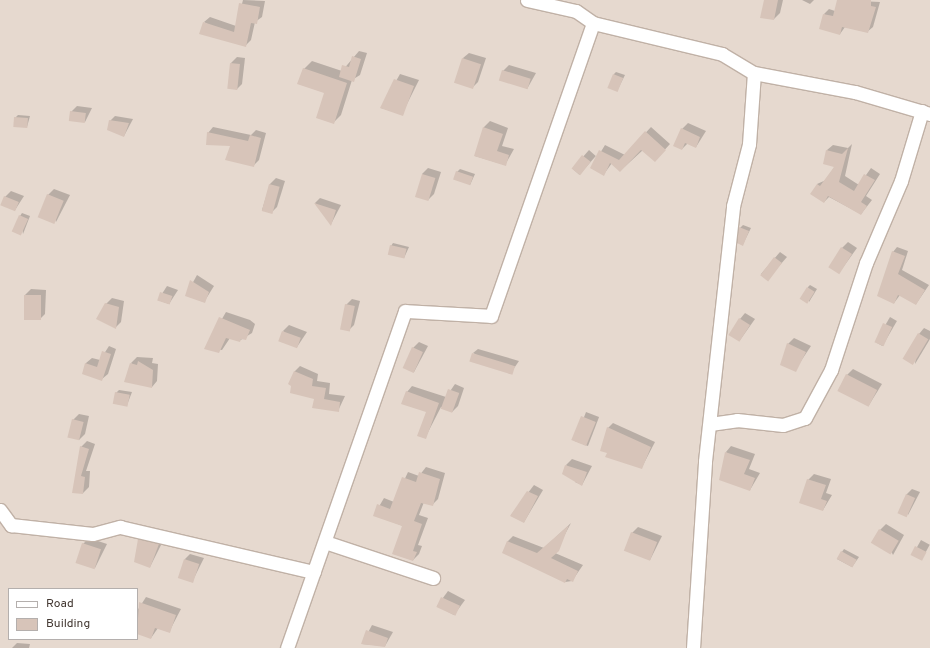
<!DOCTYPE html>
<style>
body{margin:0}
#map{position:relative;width:930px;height:648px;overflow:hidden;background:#f2e9e1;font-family:Overpass,sans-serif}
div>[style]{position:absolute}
.residential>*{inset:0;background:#e6d9cf}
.shadow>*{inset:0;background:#0003;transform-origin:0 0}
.building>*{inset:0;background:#d7c4b9;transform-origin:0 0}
.roads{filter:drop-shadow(1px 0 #c0b1a6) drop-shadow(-1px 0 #c0b1a6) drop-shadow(0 1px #c0b1a6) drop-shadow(0 -1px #c0b1a6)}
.minor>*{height:13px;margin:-6.5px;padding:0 6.5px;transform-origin:6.5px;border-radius:6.5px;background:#fff}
span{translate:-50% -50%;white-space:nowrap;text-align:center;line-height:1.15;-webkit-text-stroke:3px #fff;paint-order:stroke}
.legend{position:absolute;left:8px;top:588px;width:130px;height:52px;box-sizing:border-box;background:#fff;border:1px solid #b4afad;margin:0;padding:5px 7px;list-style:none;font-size:12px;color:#433832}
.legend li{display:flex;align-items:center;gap:8px;height:20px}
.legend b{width:20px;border:1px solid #b4afad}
</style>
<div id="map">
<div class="residential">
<i style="clip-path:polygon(evenodd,0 0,930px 0,930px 648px,0 648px,0 0,9px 589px,137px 589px,137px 639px,9px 639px,9px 589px)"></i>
</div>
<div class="shadow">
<i style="clip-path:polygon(243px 0,265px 1px,262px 17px,255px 22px,251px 40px,245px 46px,204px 22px,210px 17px,236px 26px)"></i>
<i style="clip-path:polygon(765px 0,783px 0,780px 13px,774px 19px)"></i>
<i style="clip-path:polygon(802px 0,814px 0,810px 4px)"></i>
<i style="clip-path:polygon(838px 0,880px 2px,873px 27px,867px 32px,845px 27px,840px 34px,824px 14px,829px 9px,835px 11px)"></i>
<i style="clip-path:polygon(359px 51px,367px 53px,360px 75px,352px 80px,341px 115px,333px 123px,325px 93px,304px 69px,312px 61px,342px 71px)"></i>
<i style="clip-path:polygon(469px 53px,486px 58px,478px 82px,472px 88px,463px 58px)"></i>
<i style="clip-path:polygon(237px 57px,245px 58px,242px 84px,236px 90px,231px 63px)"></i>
<i style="clip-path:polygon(509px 65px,536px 73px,527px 89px,503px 71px)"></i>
<i style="clip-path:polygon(616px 72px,625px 75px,617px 91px,614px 74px)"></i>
<i style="clip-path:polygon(400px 74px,419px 80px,402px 114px,381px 108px)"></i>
<i style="clip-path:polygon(77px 106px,92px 108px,85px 122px,71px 112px)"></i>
<i style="clip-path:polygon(18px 115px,30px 116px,27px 127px,15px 118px)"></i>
<i style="clip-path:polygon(115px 116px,133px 119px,124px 136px,110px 121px)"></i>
<i style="clip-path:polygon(490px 121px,508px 128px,502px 146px,514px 149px,505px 165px,475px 156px,484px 127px)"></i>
<i style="clip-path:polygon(688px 123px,706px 131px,696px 147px,688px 143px,682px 149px,682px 129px)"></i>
<i style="clip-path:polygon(213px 127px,251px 135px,256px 130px,266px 133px,259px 160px,253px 166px,232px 145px,208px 133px)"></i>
<i style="clip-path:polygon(651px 127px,670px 144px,660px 155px,643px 150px,620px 171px,612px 163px,604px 174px,591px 168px,605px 145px,625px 155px)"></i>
<i style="clip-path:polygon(852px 144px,845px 176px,859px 185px,871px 168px,880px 174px,866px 196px,872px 200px,861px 214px,829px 197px,824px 202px,817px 184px,826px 180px,835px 166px,827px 150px,833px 145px,848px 148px)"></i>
<i style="left:589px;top:150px;width:9px;height:25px;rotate:41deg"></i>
<i style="clip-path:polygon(428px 168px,441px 172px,434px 194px,428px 200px,422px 174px)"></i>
<i style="clip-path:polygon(460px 169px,475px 174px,470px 185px,457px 172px)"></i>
<i style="clip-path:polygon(276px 178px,285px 181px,277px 207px,271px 213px,262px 210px,270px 184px)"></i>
<i style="clip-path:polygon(54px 189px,70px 195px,56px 222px,48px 195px)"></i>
<i style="clip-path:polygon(11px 191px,24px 196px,15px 210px,5px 197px)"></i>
<i style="clip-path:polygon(320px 198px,341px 205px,331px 224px,315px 203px)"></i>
<i style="clip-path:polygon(22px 213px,30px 216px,23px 234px,20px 216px)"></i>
<i style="clip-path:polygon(743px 225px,751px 228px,743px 244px,740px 228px)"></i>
<i style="clip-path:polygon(848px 242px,857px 248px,839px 273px,842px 248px)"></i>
<i style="clip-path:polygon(393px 243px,409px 247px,404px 258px,391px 246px)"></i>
<i style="clip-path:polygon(897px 247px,908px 251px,902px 270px,929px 285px,916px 304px,900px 295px,894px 303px,893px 252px)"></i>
<i style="clip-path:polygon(780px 252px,787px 257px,773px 273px,761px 274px)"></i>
<i style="clip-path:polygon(197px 275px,214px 286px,204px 302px,186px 295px)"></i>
<i style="clip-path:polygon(810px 285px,817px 289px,809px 302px,808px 287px)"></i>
<i style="clip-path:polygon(167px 286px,178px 290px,169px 304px,158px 300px)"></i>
<i style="clip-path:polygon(31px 289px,46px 290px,45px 314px,39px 320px,25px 295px)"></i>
<i style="clip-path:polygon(112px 298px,124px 301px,121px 322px,115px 328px,106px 304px)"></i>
<i style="clip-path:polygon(352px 299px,360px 301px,354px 325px,349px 330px,346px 305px)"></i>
<i style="clip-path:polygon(226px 312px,250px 320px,255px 324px,252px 333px,239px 341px,230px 338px,222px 350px,205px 348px)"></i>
<i style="clip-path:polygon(745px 313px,755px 319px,740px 340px,740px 319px)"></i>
<i style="left:890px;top:317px;width:8px;height:29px;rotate:30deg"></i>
<i style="clip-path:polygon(289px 325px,307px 332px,297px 347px,283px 331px)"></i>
<i style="clip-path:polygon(924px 328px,930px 331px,930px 339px,915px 364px,919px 334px)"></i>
<i style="clip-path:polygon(794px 338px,811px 346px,795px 370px,788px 344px)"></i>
<i style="clip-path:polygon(419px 342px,428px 346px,414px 372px,413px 348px)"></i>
<i style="clip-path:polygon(109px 346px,116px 349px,108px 374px,102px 379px,83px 373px,86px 363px,92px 358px,100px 360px)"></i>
<i style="clip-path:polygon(478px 349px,519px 361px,510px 374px,473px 353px)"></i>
<i style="clip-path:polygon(137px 357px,153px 358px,152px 363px,158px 364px,157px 381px,152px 387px,131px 363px)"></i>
<i style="clip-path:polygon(300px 366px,318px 374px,317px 381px,330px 383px,329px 394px,345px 396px,338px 411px,315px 398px,294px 372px)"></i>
<i style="clip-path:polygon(853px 369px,882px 384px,869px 405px,847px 375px)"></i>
<i style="clip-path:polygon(455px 384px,464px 388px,458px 406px,452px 412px,441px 407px,425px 438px,427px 411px,407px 392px,412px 386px,446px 397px)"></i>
<i style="clip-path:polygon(119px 390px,132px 392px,127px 405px,116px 393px)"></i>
<i style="left:586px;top:412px;width:14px;height:31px;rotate:21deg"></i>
<i style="clip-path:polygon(79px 414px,89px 416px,85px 434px,79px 440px,73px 420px)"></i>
<i style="clip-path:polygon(613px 423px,655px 442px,642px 467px,608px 453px,608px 428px)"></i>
<i style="clip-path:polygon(87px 441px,95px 444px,86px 471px,90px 471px,89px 487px,83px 493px,73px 492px,81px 447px)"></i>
<i style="clip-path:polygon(731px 446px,755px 454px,749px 469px,760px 473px,750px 490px,726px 452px)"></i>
<i style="clip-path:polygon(572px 459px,592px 466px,582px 485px,575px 482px,576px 478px,566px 465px)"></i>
<i style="clip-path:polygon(426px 467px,445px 473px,438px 499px,432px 505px,424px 502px,419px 515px,428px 518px,418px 545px,422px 546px,419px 554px,413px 560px,403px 526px,374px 515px,384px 498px,394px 502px,408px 472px,419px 476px)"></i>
<i style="clip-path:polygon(814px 474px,831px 479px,826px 493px,832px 495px,823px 510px,808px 480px)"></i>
<i style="clip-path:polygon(534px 485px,543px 490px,524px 522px,511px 515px)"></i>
<i style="clip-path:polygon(912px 489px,920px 492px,908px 515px,906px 495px)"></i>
<i style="clip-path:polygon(571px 523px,555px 553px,583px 565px,572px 581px,565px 582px,507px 542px,513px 536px,544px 548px)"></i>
<i style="clip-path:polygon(886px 524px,904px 535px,893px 555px,880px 530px)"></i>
<i style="clip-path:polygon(638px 527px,662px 536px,650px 560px,632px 533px)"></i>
<i style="clip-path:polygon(145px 534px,164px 539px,150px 567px,139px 540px)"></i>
<i style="clip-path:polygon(89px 538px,107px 544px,95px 568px,83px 544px)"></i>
<i style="left:921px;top:540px;width:10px;height:17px;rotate:29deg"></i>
<i style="clip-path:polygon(844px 549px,859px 557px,852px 567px,837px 559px)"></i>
<i style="clip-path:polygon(190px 554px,204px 558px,192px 582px,185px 559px)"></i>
<i style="clip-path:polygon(448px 591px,465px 600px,454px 615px,437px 606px)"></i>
<i style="clip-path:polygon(146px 597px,181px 609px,169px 632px,158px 628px,151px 638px,137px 633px,137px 611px)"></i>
<i style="clip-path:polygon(372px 625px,393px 632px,385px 646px,362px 644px)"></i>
<i style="clip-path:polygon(17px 643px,30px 644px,29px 648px,12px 648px)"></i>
</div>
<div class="building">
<i style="clip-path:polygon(764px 0,778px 0,774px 20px,760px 18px)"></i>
<i style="clip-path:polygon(837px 0,871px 0,871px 6px,876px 7px,868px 33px,842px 27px,840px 35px,819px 29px,823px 14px,833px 16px)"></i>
<i style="clip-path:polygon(239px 3px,260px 7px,257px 24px,251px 23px,246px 47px,199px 34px,203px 22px,234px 32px)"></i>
<i style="clip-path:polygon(352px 56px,361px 59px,354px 82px,339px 77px,342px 65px,349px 67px)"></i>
<i style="left:462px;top:58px;width:20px;height:26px;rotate:18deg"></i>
<i style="left:230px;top:63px;width:10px;height:26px;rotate:6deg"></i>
<i style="clip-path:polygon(303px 68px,347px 83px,334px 124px,316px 118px,324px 93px,297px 84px)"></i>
<i style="left:502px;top:70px;width:30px;height:11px;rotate:17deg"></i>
<i style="left:613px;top:74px;width:11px;height:15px;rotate:22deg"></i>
<i style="clip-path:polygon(394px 79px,414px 86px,403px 116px,380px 108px)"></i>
<i style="left:70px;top:111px;width:16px;height:10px;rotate:7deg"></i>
<i style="left:14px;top:117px;width:14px;height:10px;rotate:4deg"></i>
<i style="clip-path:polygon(109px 120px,129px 123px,124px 137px,107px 130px)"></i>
<i style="clip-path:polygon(483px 127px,503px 134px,497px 151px,509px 155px,506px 166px,474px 156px)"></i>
<i style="clip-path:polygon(681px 128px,700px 137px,696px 148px,685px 143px,682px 150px,673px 146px)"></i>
<i style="clip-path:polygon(645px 131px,666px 150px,655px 162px,641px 150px,620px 172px,610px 163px,604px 176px,590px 168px,599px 150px,619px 160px)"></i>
<i style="clip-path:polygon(207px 132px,248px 141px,250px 135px,261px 138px,254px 167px,225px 160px,230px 146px,206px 145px)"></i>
<i style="clip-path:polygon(848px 148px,839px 182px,854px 191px,864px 174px,875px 180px,861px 202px,867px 206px,861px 215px,828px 196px,824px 203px,810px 194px,817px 184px,820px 186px,834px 167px,823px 164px,826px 150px,842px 154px)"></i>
<i style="left:582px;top:155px;width:11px;height:17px;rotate:38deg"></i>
<i style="left:456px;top:171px;width:18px;height:9px;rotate:19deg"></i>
<i style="left:422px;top:174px;width:14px;height:24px;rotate:17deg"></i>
<i style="left:269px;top:184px;width:11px;height:28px;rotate:15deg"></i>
<i style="left:47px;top:194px;width:18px;height:25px;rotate:22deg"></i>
<i style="left:4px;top:196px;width:16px;height:10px;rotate:22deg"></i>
<i style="clip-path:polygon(314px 203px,336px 210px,331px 226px)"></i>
<i style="left:19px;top:215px;width:10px;height:18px;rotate:24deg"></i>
<i style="clip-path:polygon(739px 227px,749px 231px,743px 246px,737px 243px)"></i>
<i style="left:390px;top:245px;width:17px;height:10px;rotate:13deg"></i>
<i style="left:841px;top:247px;width:13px;height:24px;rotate:32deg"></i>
<i style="clip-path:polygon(892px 251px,905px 256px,898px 274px,925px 290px,916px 305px,898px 295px,894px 304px,877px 296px)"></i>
<i style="left:774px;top:257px;width:10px;height:23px;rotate:37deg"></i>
<i style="clip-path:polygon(190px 280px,209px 292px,205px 303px,185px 296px)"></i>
<i style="left:807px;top:287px;width:9px;height:14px;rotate:32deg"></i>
<i style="left:160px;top:292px;width:13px;height:9px;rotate:18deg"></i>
<i style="left:24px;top:295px;width:17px;height:25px"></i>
<i style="clip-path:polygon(105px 303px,119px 307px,116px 329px,96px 319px)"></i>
<i style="left:345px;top:304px;width:10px;height:26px;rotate:11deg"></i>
<i style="clip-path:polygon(219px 317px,250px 330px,246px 340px,241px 339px,240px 342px,226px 338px,219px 353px,204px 349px)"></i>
<i style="left:739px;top:318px;width:13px;height:20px;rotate:32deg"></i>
<i style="left:883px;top:323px;width:10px;height:21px;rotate:24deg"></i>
<i style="left:282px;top:331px;width:20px;height:11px;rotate:20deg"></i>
<i style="left:918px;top:333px;width:12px;height:30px;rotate:31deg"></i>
<i style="clip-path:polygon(787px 343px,806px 352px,796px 372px,780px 365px)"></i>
<i style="left:412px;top:347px;width:12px;height:23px;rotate:24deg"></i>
<i style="clip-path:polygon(102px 351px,111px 354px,102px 381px,82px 374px,85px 363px,97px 367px)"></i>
<i style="left:472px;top:353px;width:45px;height:9px;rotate:17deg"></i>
<i style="clip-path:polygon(138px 361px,153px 370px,152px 388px,124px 382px,130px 363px,137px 365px)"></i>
<i style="clip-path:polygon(294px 371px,313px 379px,312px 386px,326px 388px,324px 399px,340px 402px,339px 412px,312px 408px,314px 399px,290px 393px,291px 386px,288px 384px)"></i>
<i style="left:846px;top:374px;width:35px;height:19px;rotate:27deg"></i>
<i style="left:448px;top:389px;width:12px;height:21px;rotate:20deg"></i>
<i style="clip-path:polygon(406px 391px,439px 403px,426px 439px,417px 436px,426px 412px,401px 404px)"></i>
<i style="left:115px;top:392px;width:15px;height:12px;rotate:11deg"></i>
<i style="left:581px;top:416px;width:16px;height:26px;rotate:22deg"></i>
<i style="left:72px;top:419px;width:12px;height:19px;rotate:14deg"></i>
<i style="clip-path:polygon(607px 427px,651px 447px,642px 469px,605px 457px,607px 453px,600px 451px)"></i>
<i style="clip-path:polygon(80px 446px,89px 449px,81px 476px,85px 477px,83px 494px,72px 493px)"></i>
<i style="clip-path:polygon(725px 452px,750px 460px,744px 474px,755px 478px,750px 491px,719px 480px)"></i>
<i style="clip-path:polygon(565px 465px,587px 472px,582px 486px,562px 474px)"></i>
<i style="clip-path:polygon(419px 472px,440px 479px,433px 506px,421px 503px,414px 521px,422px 524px,413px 551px,417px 552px,413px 561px,392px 554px,402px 526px,373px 516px,377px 504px,390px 509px,402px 477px,416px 482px)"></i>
<i style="clip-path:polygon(807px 479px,826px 485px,821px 499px,827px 501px,823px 511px,799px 503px)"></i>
<i style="clip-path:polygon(527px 491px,538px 496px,524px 523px,510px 516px)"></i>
<i style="left:906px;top:494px;width:10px;height:21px;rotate:24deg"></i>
<i style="clip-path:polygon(569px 525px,559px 551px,551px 558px,578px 571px,573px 582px,567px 579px,565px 583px,502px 553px,507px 541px,537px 553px)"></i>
<i style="left:879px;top:529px;width:23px;height:16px;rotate:31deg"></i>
<i style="left:631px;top:532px;width:28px;height:20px;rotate:21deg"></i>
<i style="clip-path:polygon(138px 539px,159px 544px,150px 568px,134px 562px)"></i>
<i style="left:82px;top:543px;width:20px;height:21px;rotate:18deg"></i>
<i style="left:915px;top:546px;width:13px;height:10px;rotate:27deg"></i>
<i style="left:841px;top:551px;width:18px;height:9px;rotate:29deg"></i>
<i style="left:184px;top:559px;width:16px;height:20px;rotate:18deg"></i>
<i style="left:441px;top:597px;width:21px;height:11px;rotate:25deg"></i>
<i style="clip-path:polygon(139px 602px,176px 615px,170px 633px,155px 628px,151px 639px,137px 634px)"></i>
<i style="clip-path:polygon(366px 630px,388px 638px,385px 647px,361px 644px)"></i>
</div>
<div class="roads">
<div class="minor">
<i style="left:527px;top:0;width:50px;rotate:12.7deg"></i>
<i style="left:576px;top:11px;width:21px;rotate:35deg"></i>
<i style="left:593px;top:23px;width:133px;rotate:13.5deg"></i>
<i style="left:722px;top:54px;width:37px;rotate:31deg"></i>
<i style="left:754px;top:73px;width:103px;rotate:10.7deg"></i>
<i style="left:855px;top:92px;width:78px;rotate:16.3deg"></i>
<i style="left:710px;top:424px;width:27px;rotate:-8deg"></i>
<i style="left:737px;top:420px;width:46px;rotate:6.2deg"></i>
<i style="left:783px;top:425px;width:23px;rotate:-18deg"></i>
<i style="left:805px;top:418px;width:55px;rotate:-61.6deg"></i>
<i style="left:831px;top:370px;width:113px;rotate:-71.9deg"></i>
<i style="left:866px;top:263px;width:89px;rotate:-66.9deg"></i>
<i style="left:901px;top:181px;width:73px;rotate:-73.3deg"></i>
<i style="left:0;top:510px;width:19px;rotate:54deg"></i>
<i style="left:11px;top:525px;width:82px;rotate:6.3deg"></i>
<i style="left:93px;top:534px;width:28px;rotate:-15deg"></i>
<i style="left:120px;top:527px;width:199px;rotate:13.1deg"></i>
<i style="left:325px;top:542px;width:114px;rotate:18.4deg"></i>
<i style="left:287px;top:648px;width:357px;rotate:-70.7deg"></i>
<i style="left:405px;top:311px;width:86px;rotate:3.3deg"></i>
<i style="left:491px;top:316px;width:310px;rotate:-70.8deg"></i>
<i style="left:693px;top:648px;width:187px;rotate:-86.3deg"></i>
<i style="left:705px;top:461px;width:257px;rotate:-83.7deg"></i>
<i style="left:733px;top:206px;width:64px;rotate:-75.5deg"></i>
<i style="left:749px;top:144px;width:71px;rotate:-86deg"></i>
</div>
</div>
<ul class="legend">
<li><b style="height:5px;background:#fff"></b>Road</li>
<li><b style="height:11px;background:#d7c4b9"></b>Building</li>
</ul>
</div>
